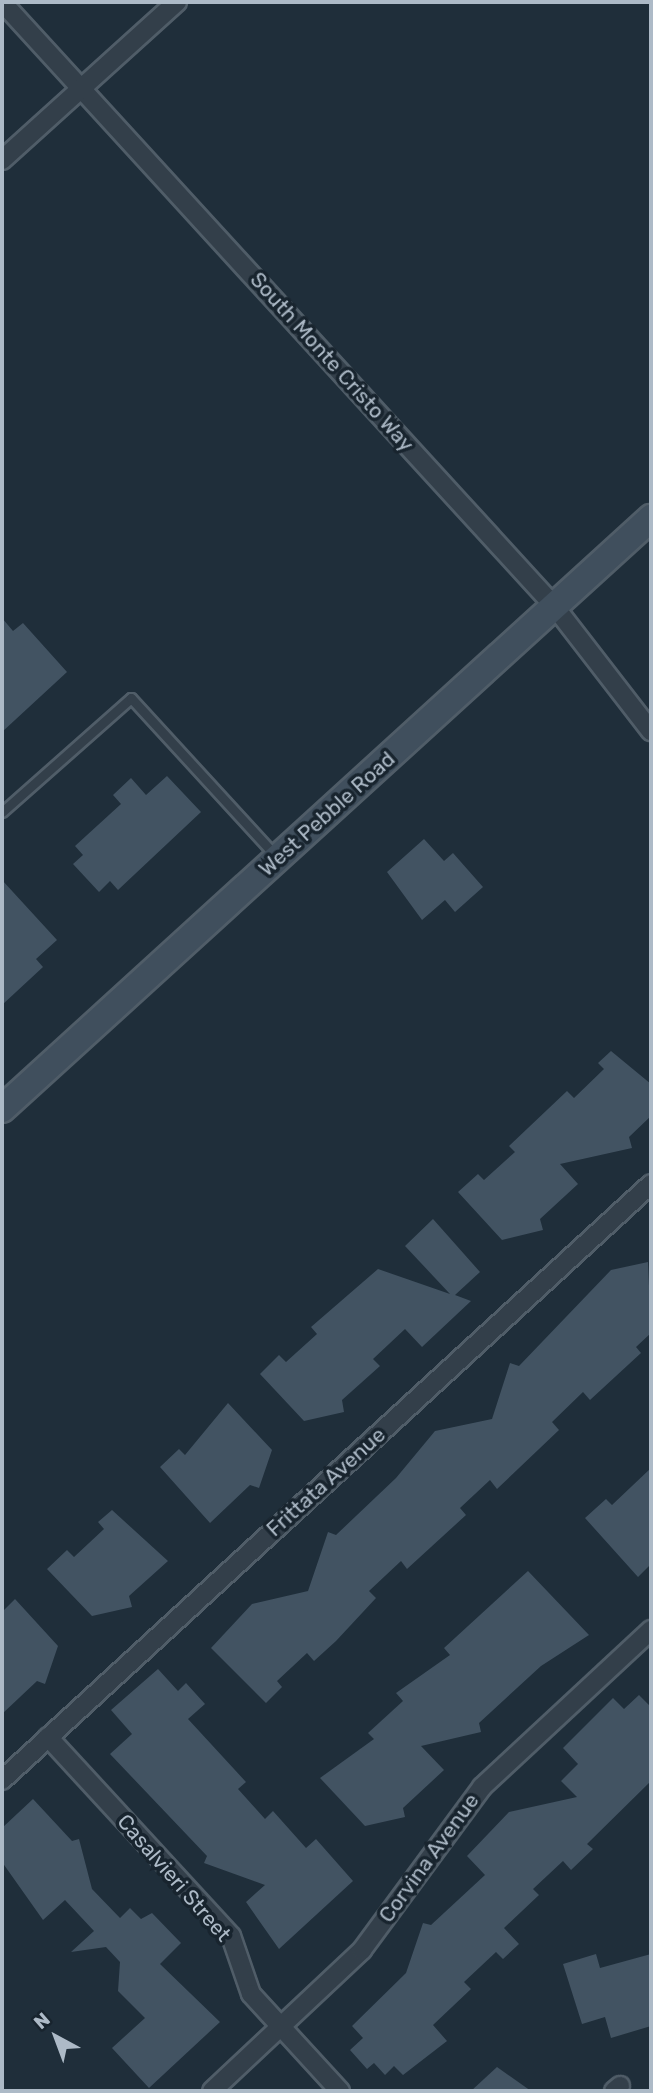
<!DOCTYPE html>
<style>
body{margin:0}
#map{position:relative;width:653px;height:2093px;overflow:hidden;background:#1f2e3a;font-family:Rubik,sans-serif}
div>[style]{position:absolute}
.building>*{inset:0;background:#425362}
.roads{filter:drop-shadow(2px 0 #505d68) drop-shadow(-2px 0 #505d68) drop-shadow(0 2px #505d68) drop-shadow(0 -2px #505d68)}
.lane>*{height:9px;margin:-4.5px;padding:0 4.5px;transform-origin:4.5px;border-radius:4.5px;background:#333f4a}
.street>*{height:18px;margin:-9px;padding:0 9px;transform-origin:9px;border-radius:9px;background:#333f4a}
.secondary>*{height:26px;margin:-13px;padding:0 13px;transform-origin:13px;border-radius:13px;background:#404f5d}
span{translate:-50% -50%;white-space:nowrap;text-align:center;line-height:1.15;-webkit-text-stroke:7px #18242e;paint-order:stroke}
.street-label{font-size:21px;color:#adbac7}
.frame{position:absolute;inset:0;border:4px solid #adbac7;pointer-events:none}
.north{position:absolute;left:21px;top:2002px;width:70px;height:70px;-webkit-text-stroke:5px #18242e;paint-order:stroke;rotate:319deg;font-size:19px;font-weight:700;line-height:28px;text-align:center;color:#adbac7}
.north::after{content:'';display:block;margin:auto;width:24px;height:32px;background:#adbac7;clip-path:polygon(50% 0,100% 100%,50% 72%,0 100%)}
</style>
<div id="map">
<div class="building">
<i style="clip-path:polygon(2px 618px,13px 631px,23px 623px,67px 672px,2px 732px)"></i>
<i style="clip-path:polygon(167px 776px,201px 812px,118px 890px,110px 881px,99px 892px,73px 864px,83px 855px,75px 846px,121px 804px,113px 795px,131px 778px,146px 795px)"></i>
<i style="clip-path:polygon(424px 839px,444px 861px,453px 853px,483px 887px,455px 912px,445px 900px,422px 920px,387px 872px)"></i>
<i style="clip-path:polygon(2px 880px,57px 940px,36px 959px,43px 967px,2px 1005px)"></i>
<i style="clip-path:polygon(611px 1051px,651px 1084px,651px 1116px,629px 1137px,632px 1148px,560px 1164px,578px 1184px,540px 1219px,543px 1230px,502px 1240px,458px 1192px,478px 1174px,484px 1180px,515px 1152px,509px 1146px,567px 1091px,574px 1098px,604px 1069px,598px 1063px)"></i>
<i style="clip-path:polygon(433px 1219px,480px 1272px,455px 1295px,471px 1301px,422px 1347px,405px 1329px,373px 1359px,380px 1366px,342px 1400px,344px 1412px,304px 1421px,260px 1374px,279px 1355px,286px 1362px,317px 1334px,311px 1327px,378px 1269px,450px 1294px,405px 1246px)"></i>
<i style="clip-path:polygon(648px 1262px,651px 1333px,636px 1347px,641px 1353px,590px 1400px,583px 1392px,552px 1422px,559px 1430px,497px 1489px,490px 1480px,460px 1508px,466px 1515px,407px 1569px,401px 1561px,369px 1591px,376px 1598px,336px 1641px,314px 1661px,307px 1653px,277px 1681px,282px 1687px,266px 1703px,211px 1648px,252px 1604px,308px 1591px,328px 1532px,336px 1535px,396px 1478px,435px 1431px,492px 1419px,510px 1363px,519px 1366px,611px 1270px)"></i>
<i style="clip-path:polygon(228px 1403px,272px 1450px,259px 1488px,250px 1485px,210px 1523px,160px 1467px,179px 1449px,185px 1455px)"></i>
<i style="clip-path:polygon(651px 1468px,651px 1564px,638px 1577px,585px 1518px,606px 1499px,612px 1505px)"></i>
<i style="clip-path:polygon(112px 1510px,168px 1561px,129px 1596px,132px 1607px,92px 1616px,47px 1569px,67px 1550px,74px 1557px,104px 1529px,98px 1522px)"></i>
<i style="clip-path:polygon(528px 1571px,589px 1635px,541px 1666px,479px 1723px,481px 1732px,421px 1746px,444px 1770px,403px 1808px,405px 1817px,365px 1826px,320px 1778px,374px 1739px,368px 1733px,403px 1701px,396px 1693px,450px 1655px,444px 1648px)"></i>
<i style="clip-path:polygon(15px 1599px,58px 1646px,45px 1684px,37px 1681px,2px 1714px,2px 1612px)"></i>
<i style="clip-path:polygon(158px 1669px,178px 1691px,186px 1683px,205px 1704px,188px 1719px,246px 1782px,238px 1789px,265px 1819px,273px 1811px,306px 1848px,316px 1839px,353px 1881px,279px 1949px,246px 1902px,265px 1885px,204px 1863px,207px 1856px,110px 1754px,132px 1734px,111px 1710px)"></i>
<i style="clip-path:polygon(639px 1695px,651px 1707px,651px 1781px,587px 1844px,593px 1849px,571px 1870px,563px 1861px,533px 1889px,539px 1895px,504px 1928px,519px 1944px,503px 1959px,496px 1952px,464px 1982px,471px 1989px,433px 2025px,447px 2041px,403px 2075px,394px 2066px,385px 2075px,374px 2063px,367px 2069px,350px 2050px,363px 2038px,352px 2026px,406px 1973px,423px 1923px,431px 1925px,485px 1875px,467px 1856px,509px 1812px,577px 1797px,561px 1781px,578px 1764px,563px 1748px,613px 1698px,624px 1709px)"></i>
<i style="clip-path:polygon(33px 1799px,72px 1841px,79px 1839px,92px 1889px,120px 1918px,130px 1908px,141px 1919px,152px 1913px,181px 1943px,160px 1964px,220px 2022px,149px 2088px,112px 2048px,145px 2018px,118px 1991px,120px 1962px,106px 1947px,71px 1952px,94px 1931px,65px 1900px,43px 1920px,2px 1862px,2px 1828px)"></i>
<i style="clip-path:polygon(596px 1954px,600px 1968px,651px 1954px,651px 2026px,611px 2038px,605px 2017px,582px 2024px,563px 1964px)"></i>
<i style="clip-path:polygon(497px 2067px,531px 2091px,471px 2091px)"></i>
</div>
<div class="roads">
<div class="lane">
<i style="left:2px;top:812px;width:172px;rotate:-41.5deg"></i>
<i style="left:131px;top:698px;width:214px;rotate:47.5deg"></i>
</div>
<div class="street">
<i style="left:2px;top:2px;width:820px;rotate:47.57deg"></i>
<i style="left:555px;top:607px;width:157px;rotate:52.3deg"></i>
<i style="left:2px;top:160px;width:236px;rotate:-42.1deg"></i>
<i style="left:48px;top:1737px;width:270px;rotate:47.4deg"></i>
<i style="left:231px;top:1936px;width:61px;rotate:71deg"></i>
<i style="left:251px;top:1994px;width:132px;rotate:47.5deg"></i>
<i style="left:2px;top:1780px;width:881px;rotate:-42.56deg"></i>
<i style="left:212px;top:2091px;width:206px;rotate:-43.2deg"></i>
<i style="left:362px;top:1950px;width:202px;rotate:-53.6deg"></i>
<i style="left:482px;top:1787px;width:231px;rotate:-42.9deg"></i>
<i style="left:614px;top:2091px;width:8px;rotate:-40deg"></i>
</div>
<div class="secondary">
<i style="left:2px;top:1109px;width:878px;rotate:-42.32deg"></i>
</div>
</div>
<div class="street-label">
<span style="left:332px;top:362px;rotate:48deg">South Monte Cristo Way</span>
<span style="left:327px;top:814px;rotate:-42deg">West Pebble Road</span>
<span style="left:326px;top:1482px;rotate:-42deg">Frittata Avenue</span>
<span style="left:429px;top:1858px;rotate:-54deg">Corvina Avenue</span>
<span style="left:174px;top:1878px;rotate:49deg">Casalvieri Street</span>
</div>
<div class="frame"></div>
<div class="north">N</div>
</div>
